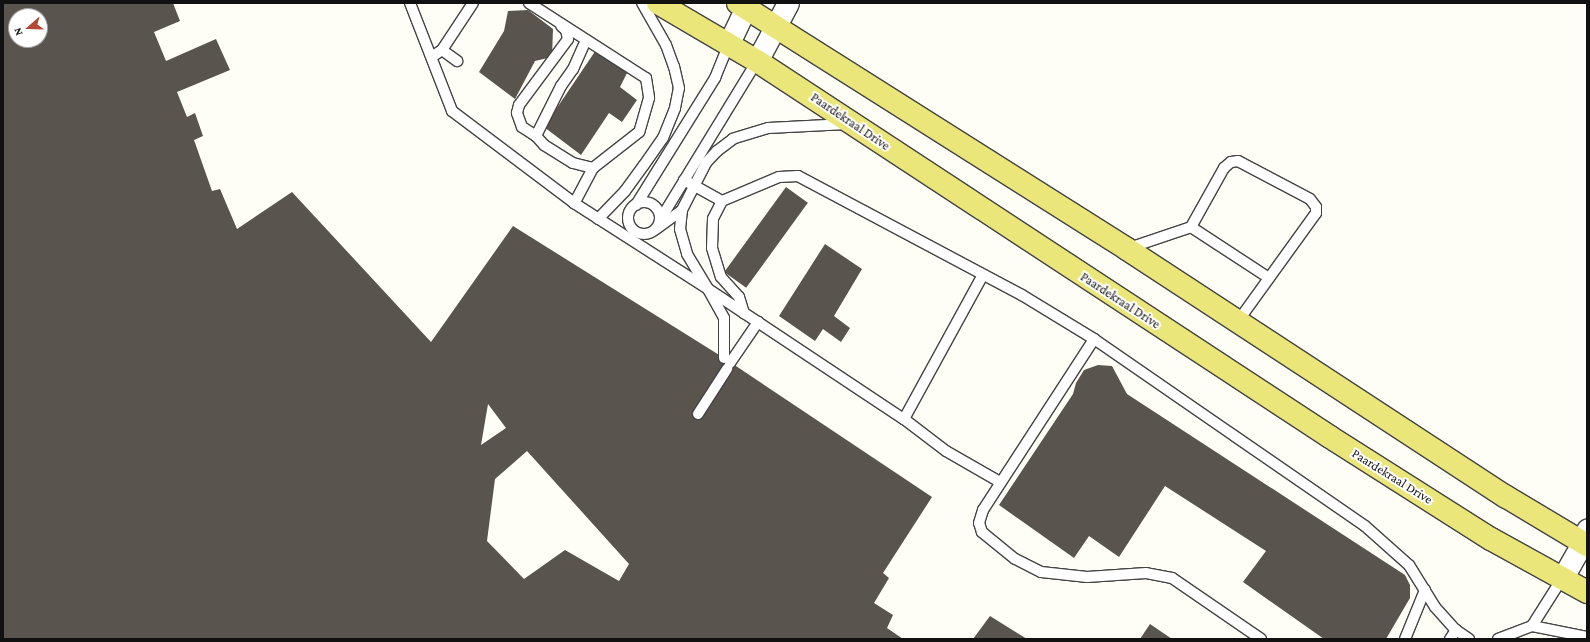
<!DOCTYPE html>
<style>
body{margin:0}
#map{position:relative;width:1590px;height:642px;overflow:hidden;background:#fefef6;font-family:"Crimson Pro",serif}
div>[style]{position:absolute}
.building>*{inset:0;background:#59544e;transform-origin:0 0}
.roads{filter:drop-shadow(1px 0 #444) drop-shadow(-1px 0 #444) drop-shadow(0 1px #444) drop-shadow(0 -1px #444)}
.lane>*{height:10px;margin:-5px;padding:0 5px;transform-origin:5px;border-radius:5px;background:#fff}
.lane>.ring{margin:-5px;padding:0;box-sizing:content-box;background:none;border:10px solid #fff;border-radius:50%}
.street>*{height:21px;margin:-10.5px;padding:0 10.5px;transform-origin:10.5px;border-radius:10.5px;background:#fff}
.primary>*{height:22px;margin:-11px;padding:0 11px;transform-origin:11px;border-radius:11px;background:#ebe679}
span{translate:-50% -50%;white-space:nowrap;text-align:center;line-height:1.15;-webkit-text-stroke:4px #fff;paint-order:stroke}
.street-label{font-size:13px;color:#111}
.frame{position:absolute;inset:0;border:4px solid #111;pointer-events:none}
.north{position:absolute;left:8px;top:8px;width:40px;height:40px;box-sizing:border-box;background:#fff;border:1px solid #a0a0a0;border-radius:50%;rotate:250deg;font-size:11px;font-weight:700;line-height:16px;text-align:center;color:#111}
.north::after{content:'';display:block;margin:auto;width:14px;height:18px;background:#b44835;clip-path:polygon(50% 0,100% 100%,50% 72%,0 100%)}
</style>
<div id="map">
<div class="building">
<i style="clip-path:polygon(evenodd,3px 3px,173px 3px,180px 21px,154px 32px,166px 61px,216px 39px,230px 70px,177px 92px,187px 117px,195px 113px,203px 136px,194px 140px,212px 191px,220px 189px,237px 229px,292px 192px,431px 342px,513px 226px,724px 358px,932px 497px,883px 573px,889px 578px,874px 603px,893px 615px,887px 628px,903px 639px,3px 639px,3px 3px,16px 16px,40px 16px,40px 40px,16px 40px,16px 16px,3px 3px,488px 404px,506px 428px,481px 445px,488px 404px,3px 3px,527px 451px,629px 564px,619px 581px,565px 550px,524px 579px,487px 541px,495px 479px,527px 451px)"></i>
<i style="clip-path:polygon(528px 10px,553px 29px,552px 57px,535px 61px,515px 99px,479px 72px,504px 31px,508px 11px)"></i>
<i style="clip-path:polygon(596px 50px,628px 71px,620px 87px,637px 100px,622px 122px,609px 113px,581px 155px,544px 127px)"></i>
<i style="left:786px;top:187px;width:27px;height:105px;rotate:36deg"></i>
<i style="clip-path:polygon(825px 244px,862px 269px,834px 316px,850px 328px,841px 342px,823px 329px,815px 341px,779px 316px)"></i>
<i style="clip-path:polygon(1098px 365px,1112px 366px,1127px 394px,1405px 575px,1410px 585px,1410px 598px,1386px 639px,1324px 639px,1243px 582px,1266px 551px,1165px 486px,1119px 557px,1089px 536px,1074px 558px,999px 505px,1073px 394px,1076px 383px,1084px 370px)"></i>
<i style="clip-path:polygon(990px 616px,1027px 639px,973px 639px)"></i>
<i style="clip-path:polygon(1150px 624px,1172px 639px,1140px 639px)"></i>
</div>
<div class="roads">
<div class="lane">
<i style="left:410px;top:3px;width:116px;rotate:68.7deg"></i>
<i style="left:452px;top:111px;width:153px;rotate:37deg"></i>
<i style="left:529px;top:3px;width:139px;rotate:32.7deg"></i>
<i style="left:646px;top:78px;width:20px;rotate:81deg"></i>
<i style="left:649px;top:98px;width:35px;rotate:106deg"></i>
<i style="left:639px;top:132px;width:58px;rotate:142deg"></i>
<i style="left:593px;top:168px;width:40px;rotate:118deg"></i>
<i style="left:574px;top:203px;width:159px;rotate:32.7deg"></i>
<i style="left:708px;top:289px;width:33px;rotate:61deg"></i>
<i style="left:724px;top:318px;width:40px;rotate:90deg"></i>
<i style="left:586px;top:40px;width:32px;rotate:114deg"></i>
<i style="left:573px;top:69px;width:21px;rotate:125deg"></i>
<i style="left:561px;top:86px;width:56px;rotate:116.6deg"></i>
<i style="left:536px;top:136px;width:12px;rotate:48deg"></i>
<i style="left:544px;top:145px;width:34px;rotate:32deg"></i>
<i style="left:573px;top:163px;width:21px;rotate:14deg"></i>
<i style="left:442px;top:50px;width:56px;rotate:-56.6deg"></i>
<i style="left:436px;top:54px;width:7px;rotate:-34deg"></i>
<i style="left:442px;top:50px;width:19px;rotate:36deg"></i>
<i style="left:847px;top:124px;width:79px;rotate:177.1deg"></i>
<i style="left:768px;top:128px;width:37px;rotate:163deg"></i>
<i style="left:733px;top:139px;width:20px;rotate:143deg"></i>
<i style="left:717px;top:151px;width:16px;rotate:133deg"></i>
<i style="left:706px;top:163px;width:53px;rotate:117.1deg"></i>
<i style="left:682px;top:210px;width:19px;rotate:96deg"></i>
<i style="left:680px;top:229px;width:26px;rotate:74deg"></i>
<i style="left:687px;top:254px;width:41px;rotate:59deg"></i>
<i style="left:708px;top:289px;width:235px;rotate:33.6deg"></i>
<i style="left:904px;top:419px;width:53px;rotate:37.3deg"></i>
<i style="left:946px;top:451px;width:62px;rotate:29.9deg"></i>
<i style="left:536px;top:136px;width:17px;rotate:-147deg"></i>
<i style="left:522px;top:127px;width:15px;rotate:-110deg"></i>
<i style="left:517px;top:113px;width:8px;rotate:-76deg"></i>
<i style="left:519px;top:105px;width:82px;rotate:-53.4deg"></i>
<i style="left:568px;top:39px;width:9px;rotate:-103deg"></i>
<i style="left:566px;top:30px;width:6px;rotate:-141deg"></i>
<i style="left:684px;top:180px;width:43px;rotate:28.9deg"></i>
<i style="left:722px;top:201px;width:62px;rotate:-22.8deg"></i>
<i style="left:779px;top:177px;width:19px;rotate:-3deg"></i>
<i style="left:798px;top:176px;width:254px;rotate:28deg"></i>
<i style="left:1022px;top:295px;width:84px;rotate:31.4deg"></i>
<i style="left:722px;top:201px;width:20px;rotate:117deg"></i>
<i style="left:713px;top:219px;width:29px;rotate:92deg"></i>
<i style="left:712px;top:248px;width:30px;rotate:73deg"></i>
<i style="left:721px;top:277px;width:27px;rotate:48deg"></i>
<i style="left:739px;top:297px;width:17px;rotate:73deg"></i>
<i class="ring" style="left:628px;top:202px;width:22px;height:22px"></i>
<i style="left:636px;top:205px;width:150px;rotate:-58.1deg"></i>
<i style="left:715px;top:78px;width:35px;rotate:-68deg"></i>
<i style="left:598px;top:219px;width:39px;rotate:-46deg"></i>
<i style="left:625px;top:191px;width:32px;rotate:-54deg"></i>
<i style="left:644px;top:165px;width:33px;rotate:-55deg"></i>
<i style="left:663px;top:138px;width:32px;rotate:-68deg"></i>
<i style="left:675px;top:108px;width:20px;rotate:-79deg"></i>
<i style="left:679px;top:88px;width:22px;rotate:-103deg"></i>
<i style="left:674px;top:67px;width:23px;rotate:-110deg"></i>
<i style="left:666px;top:45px;width:48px;rotate:-119.7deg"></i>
<i style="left:660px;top:220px;width:186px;rotate:-58.6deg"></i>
<i style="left:1191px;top:227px;width:93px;rotate:33.2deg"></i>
<i style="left:656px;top:229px;width:32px;rotate:-36deg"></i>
<i style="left:1129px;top:248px;width:65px;rotate:-18.7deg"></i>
<i style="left:1191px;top:227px;width:68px;rotate:-60.8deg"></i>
<i style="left:1224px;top:168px;width:9px;rotate:-41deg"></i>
<i style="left:1231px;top:162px;width:7px;rotate:-8deg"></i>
<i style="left:1238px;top:161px;width:81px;rotate:27.8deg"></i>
<i style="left:1310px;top:199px;width:10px;rotate:53deg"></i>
<i style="left:1316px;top:207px;width:6px;rotate:90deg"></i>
<i style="left:1316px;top:213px;width:133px;rotate:125.8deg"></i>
<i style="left:730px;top:363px;width:50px;rotate:-55.7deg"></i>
<i style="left:698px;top:414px;width:54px;rotate:-57.2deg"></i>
<i style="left:904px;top:419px;width:164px;rotate:-61.3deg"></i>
<i style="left:1532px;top:626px;width:56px;rotate:11.3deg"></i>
<i style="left:1261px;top:639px;width:108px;rotate:-145.6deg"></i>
<i style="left:1172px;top:578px;width:26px;rotate:-169deg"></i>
<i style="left:1146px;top:573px;width:59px;rotate:176.1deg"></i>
<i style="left:1087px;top:577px;width:46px;rotate:-173.8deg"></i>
<i style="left:1041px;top:572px;width:29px;rotate:-153deg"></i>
<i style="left:1015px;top:559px;width:43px;rotate:-140.7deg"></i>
<i style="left:982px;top:532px;width:9px;rotate:-108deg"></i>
<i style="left:979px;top:523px;width:14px;rotate:-73deg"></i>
<i style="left:983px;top:510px;width:204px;rotate:-57deg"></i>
<i style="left:1094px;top:339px;width:329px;rotate:34.6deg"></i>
<i style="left:1365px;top:526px;width:59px;rotate:41.6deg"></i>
<i style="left:1409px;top:565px;width:49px;rotate:58.2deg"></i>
<i style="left:1435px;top:607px;width:31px;rotate:48deg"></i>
<i style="left:1456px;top:630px;width:16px;rotate:35deg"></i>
<i style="left:1405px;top:639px;width:53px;rotate:-67.8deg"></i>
<i style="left:1450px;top:639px;width:11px;rotate:-56deg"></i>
<i style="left:1498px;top:639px;width:36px;rotate:-21deg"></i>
<i style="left:1532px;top:626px;width:58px;rotate:-57.7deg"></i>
</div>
<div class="street">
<i style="left:728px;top:45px;width:47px;rotate:-64.5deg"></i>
<i style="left:757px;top:61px;width:66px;rotate:-61.9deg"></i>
<i style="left:1563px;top:577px;width:40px;rotate:-60.3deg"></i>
<i style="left:1583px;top:542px;width:13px;rotate:-72deg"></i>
</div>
<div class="primary">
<i style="left:658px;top:3px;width:115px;rotate:30.4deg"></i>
<i style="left:757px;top:61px;width:685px;rotate:33.27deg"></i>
<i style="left:1330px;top:437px;width:191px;rotate:32.4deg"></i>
<i style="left:1491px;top:539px;width:110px;rotate:28.9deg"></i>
<i style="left:738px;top:3px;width:460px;rotate:32.3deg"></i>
<i style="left:1127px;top:249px;width:452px;rotate:33.2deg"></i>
<i style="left:1505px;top:496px;width:96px;rotate:30.9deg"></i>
</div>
</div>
<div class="street-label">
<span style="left:850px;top:122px;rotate:34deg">Paardekraal Drive</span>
<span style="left:1120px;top:301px;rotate:33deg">Paardekraal Drive</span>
<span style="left:1392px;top:477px;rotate:32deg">Paardekraal Drive</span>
</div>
<div class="frame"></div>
<div class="north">N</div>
</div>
